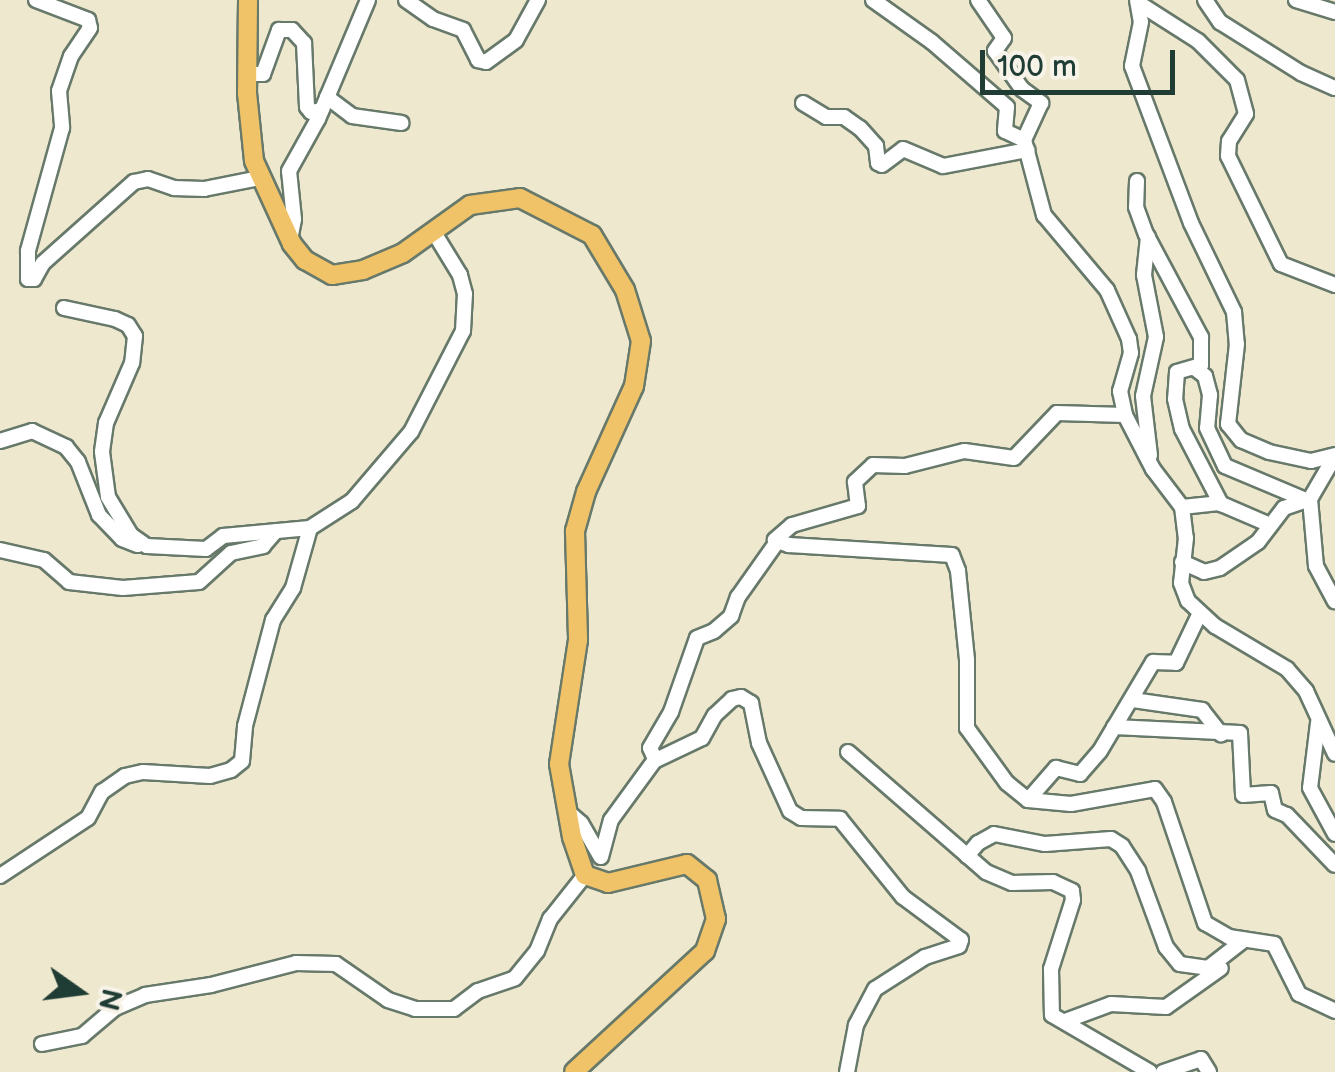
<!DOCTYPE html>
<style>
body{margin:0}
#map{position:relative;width:1335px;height:1072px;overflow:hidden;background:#eee8ce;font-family:"Balsamiq Sans",sans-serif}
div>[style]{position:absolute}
.roads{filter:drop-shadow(2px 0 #67796a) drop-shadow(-2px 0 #67796a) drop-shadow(0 2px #67796a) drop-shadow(0 -2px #67796a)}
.minor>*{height:14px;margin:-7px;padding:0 7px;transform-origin:7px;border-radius:7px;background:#fff}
.major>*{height:18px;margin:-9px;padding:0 9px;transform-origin:9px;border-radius:9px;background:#f1c369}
span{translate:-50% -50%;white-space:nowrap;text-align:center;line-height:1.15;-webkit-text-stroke:9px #f7f3e8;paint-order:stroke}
.north{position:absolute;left:30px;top:942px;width:100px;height:100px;-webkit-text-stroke:8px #f7f3e8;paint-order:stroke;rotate:104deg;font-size:28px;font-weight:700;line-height:40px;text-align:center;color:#1f3d34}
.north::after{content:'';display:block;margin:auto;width:35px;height:45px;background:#1f3d34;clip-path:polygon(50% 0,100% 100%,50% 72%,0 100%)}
.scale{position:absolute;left:980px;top:50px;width:195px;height:45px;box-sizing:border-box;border:5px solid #1f3d34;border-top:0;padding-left:12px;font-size:30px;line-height:35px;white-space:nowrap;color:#1f3d34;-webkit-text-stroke:8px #f7f3e8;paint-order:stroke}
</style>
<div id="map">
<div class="roads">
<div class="minor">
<i style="left:36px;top:0;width:56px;rotate:21deg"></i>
<i style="left:88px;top:20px;width:8px;rotate:76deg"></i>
<i style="left:90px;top:28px;width:34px;rotate:124deg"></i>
<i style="left:71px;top:56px;width:37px;rotate:109deg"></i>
<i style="left:59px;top:91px;width:37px;rotate:85deg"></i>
<i style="left:62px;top:128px;width:128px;rotate:105.5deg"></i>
<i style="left:28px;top:251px;width:28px;rotate:90deg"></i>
<i style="left:28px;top:279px;width:6px"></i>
<i style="left:34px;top:279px;width:18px;rotate:-61deg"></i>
<i style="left:43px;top:263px;width:122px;rotate:-41.7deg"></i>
<i style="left:134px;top:182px;width:14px;rotate:-12deg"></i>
<i style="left:148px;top:179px;width:28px;rotate:19deg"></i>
<i style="left:174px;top:188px;width:30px;rotate:2deg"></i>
<i style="left:204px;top:189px;width:56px;rotate:-11.3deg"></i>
<i style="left:406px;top:0;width:33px;rotate:35deg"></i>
<i style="left:433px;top:19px;width:32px;rotate:20deg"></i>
<i style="left:463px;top:30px;width:34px;rotate:63deg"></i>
<i style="left:478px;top:60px;width:8px;rotate:14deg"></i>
<i style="left:486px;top:62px;width:37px;rotate:-36deg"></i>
<i style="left:516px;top:40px;width:46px;rotate:-61.2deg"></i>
<i style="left:873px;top:0;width:72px;rotate:35.4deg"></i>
<i style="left:932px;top:42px;width:99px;rotate:40.9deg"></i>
<i style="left:1007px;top:107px;width:24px;rotate:95deg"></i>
<i style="left:1005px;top:131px;width:21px;rotate:25deg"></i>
<i style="left:1024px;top:140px;width:78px;rotate:75.1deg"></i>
<i style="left:1044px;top:215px;width:98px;rotate:50deg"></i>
<i style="left:1107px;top:290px;width:54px;rotate:65.8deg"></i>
<i style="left:1129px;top:339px;width:14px;rotate:82deg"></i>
<i style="left:1131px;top:353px;width:40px;rotate:106deg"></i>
<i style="left:1120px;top:391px;width:25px;rotate:78deg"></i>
<i style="left:1125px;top:415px;width:61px;rotate:62.6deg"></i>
<i style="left:1153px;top:469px;width:48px;rotate:52.7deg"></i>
<i style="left:1182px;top:507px;width:31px;rotate:83deg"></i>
<i style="left:1186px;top:538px;width:45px;rotate:96.3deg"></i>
<i style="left:1181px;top:583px;width:19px;rotate:69deg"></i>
<i style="left:1188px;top:601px;width:37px;rotate:43deg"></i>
<i style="left:1215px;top:626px;width:84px;rotate:30.8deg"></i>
<i style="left:1287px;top:669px;width:29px;rotate:49deg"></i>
<i style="left:1306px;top:691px;width:69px;rotate:65.3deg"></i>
<i style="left:978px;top:0;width:46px;rotate:55.6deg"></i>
<i style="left:1004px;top:38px;width:16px;rotate:125deg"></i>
<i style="left:995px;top:51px;width:47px;rotate:54.6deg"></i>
<i style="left:1022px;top:89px;width:24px;rotate:36deg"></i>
<i style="left:1041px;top:103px;width:41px;rotate:114.7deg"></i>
<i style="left:1137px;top:0;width:22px;rotate:80deg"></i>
<i style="left:1141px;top:22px;width:45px;rotate:101.6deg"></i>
<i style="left:1132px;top:66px;width:168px;rotate:69.4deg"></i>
<i style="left:1191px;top:223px;width:99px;rotate:64.2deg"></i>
<i style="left:1234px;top:312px;width:32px;rotate:85deg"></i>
<i style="left:1237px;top:344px;width:81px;rotate:96.4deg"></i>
<i style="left:1228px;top:424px;width:21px;rotate:51deg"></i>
<i style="left:1241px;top:440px;width:30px;rotate:23deg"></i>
<i style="left:1269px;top:452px;width:43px;rotate:12.1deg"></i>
<i style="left:1311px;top:461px;width:25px;rotate:-14deg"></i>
<i style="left:1205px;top:0;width:27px;rotate:56deg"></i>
<i style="left:1220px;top:22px;width:96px;rotate:32.2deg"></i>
<i style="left:1301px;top:73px;width:37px;rotate:24deg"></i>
<i style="left:1296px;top:0;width:41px;rotate:17.1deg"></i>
<i style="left:1140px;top:4px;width:69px;rotate:32.5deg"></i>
<i style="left:1198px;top:41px;width:55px;rotate:45deg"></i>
<i style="left:1237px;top:80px;width:35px;rotate:75deg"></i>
<i style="left:1246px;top:114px;width:32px;rotate:122deg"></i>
<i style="left:1229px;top:141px;width:15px;rotate:94deg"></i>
<i style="left:1228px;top:156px;width:120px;rotate:63.9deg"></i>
<i style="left:1281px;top:264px;width:58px;rotate:21.3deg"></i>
<i style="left:248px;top:74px;width:15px"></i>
<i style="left:263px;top:74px;width:47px;rotate:-70deg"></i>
<i style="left:279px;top:30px;width:13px"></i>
<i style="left:292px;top:30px;width:18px;rotate:47deg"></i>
<i style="left:304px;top:43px;width:64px;rotate:87.3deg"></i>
<i style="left:307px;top:107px;width:6px;rotate:51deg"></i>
<i style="left:311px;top:112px;width:11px;rotate:-10deg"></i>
<i style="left:327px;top:97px;width:31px;rotate:37deg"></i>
<i style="left:352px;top:116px;width:50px;rotate:8deg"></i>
<i style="left:803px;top:103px;width:27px;rotate:31deg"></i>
<i style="left:826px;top:117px;width:18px"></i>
<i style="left:844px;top:117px;width:19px;rotate:35deg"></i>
<i style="left:860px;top:128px;width:24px;rotate:48deg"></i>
<i style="left:876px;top:146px;width:17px;rotate:83deg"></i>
<i style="left:878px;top:163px;width:4px;rotate:27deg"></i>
<i style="left:882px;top:165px;width:26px;rotate:-37deg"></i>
<i style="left:903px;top:149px;width:43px;rotate:23deg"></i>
<i style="left:943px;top:166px;width:86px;rotate:-10.7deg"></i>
<i style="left:1137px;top:181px;width:26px;rotate:92deg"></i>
<i style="left:1136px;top:207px;width:29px;rotate:70deg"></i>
<i style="left:1146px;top:234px;width:117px;rotate:61.9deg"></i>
<i style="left:1201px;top:337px;width:28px;rotate:90deg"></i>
<i style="left:1201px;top:365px;width:25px;rotate:164deg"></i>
<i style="left:1177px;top:372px;width:27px;rotate:94deg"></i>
<i style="left:1175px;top:399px;width:31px;rotate:77deg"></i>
<i style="left:1182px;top:429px;width:85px;rotate:62.5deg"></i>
<i style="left:1148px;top:237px;width:38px;rotate:96deg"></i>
<i style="left:1144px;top:275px;width:63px;rotate:79deg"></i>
<i style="left:1156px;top:337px;width:60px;rotate:102.4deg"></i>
<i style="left:1143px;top:396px;width:60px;rotate:83.3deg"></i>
<i style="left:290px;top:240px;width:21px;rotate:-79deg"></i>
<i style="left:294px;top:219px;width:48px;rotate:-95.9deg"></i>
<i style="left:289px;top:171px;width:60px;rotate:-60.9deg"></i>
<i style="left:318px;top:119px;width:129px;rotate:-67.2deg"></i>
<i style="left:64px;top:308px;width:52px;rotate:12.2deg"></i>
<i style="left:115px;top:319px;width:14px;rotate:25deg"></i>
<i style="left:128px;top:325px;width:13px;rotate:58deg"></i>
<i style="left:135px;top:336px;width:27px;rotate:96deg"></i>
<i style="left:132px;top:363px;width:65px;rotate:113.4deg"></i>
<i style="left:106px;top:423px;width:29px;rotate:98deg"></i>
<i style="left:102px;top:452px;width:45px;rotate:82.4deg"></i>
<i style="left:108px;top:497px;width:44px;rotate:58.8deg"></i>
<i style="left:131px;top:535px;width:19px;rotate:35deg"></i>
<i style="left:147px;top:546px;width:59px;rotate:2.9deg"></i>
<i style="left:206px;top:549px;width:21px;rotate:-37deg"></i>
<i style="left:223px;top:536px;width:87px;rotate:-5.3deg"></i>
<i style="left:1197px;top:370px;width:10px;rotate:37deg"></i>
<i style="left:1205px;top:376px;width:20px;rotate:75deg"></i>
<i style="left:1210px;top:395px;width:33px;rotate:95deg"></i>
<i style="left:1207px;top:428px;width:42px;rotate:64.7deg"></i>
<i style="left:1225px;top:466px;width:88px;rotate:22.8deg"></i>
<i style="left:1125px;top:415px;width:68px;rotate:-178.3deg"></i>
<i style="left:1057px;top:413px;width:62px;rotate:133.7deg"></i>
<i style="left:1014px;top:458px;width:50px;rotate:-172deg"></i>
<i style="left:964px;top:451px;width:61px;rotate:165.7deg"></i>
<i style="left:905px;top:466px;width:32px;rotate:-178deg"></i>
<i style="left:873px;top:465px;width:25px;rotate:137deg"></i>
<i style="left:855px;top:482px;width:24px;rotate:83deg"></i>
<i style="left:858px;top:506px;width:69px;rotate:163.9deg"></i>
<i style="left:792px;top:525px;width:23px;rotate:139deg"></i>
<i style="left:775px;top:540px;width:15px;rotate:20deg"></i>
<i style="left:789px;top:545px;width:163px;rotate:3.5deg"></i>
<i style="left:952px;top:555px;width:17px;rotate:69deg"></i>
<i style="left:958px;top:571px;width:89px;rotate:84.2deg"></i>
<i style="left:967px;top:660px;width:68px;rotate:90deg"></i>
<i style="left:967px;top:728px;width:68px;rotate:54deg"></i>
<i style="left:1007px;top:783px;width:27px;rotate:39deg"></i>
<i style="left:1028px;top:800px;width:43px;rotate:5.3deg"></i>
<i style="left:1071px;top:804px;width:85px;rotate:-10.1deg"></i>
<i style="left:1155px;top:789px;width:16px;rotate:55deg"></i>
<i style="left:1164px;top:802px;width:128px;rotate:71.3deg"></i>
<i style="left:1205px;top:923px;width:28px;rotate:30deg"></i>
<i style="left:1229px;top:937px;width:46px;rotate:8.8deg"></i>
<i style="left:1274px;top:944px;width:56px;rotate:63.4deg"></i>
<i style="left:1299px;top:994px;width:40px;rotate:25deg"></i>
<i style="left:0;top:441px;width:34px;rotate:-17deg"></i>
<i style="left:32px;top:431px;width:38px;rotate:25deg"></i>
<i style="left:66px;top:447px;width:19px;rotate:51deg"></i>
<i style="left:78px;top:462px;width:57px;rotate:68.4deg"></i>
<i style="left:99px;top:515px;width:33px;rotate:46deg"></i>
<i style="left:122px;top:539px;width:17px;rotate:21deg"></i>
<i style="left:1335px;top:456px;width:50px;rotate:120.2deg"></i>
<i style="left:1310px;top:499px;width:67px;rotate:84.9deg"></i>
<i style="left:1316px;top:566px;width:40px;rotate:62deg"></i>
<i style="left:1182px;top:507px;width:37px;rotate:-6deg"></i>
<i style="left:1219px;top:503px;width:56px;rotate:23.3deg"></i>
<i style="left:0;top:550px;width:45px;rotate:12.8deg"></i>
<i style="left:44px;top:560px;width:33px;rotate:41deg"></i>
<i style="left:69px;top:582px;width:54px;rotate:6.3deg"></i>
<i style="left:123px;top:588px;width:76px;rotate:-4.5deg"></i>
<i style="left:199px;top:582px;width:43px;rotate:-42.2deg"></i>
<i style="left:231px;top:553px;width:33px;rotate:-12deg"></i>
<i style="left:263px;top:546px;width:20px;rotate:-49deg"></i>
<i style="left:1182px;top:562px;width:24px;rotate:24deg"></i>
<i style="left:1204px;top:572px;width:16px;rotate:-14deg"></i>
<i style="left:1220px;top:568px;width:46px;rotate:-34.4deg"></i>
<i style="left:1258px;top:542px;width:43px;rotate:-52.6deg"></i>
<i style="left:1284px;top:508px;width:24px;rotate:-19deg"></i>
<i style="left:1133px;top:700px;width:70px;rotate:8.2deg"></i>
<i style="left:1202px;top:710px;width:31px;rotate:52deg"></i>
<i style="left:1318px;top:723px;width:65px;rotate:97deg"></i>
<i style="left:1310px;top:788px;width:52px;rotate:61.5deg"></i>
<i style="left:1114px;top:727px;width:126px;rotate:2.7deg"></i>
<i style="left:1240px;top:733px;width:62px;rotate:87.2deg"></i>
<i style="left:1243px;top:795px;width:28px;rotate:-4deg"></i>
<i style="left:1271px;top:793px;width:17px;rotate:77deg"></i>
<i style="left:1275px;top:810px;width:13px;rotate:23deg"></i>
<i style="left:1287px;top:815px;width:69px;rotate:46.2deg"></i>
<i style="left:848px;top:752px;width:183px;rotate:41deg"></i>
<i style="left:986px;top:872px;width:28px;rotate:23deg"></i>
<i style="left:1012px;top:883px;width:41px;rotate:-1.4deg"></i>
<i style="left:1053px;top:882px;width:21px;rotate:25deg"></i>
<i style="left:1072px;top:891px;width:9px;rotate:84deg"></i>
<i style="left:1073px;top:900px;width:72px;rotate:107.7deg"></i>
<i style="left:1051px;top:969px;width:46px;rotate:88.8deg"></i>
<i style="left:1052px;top:1015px;width:113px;rotate:30.2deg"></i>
<i style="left:655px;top:759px;width:12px;rotate:-114deg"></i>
<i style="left:650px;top:748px;width:42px;rotate:-59.7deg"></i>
<i style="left:671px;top:712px;width:78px;rotate:-70.6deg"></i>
<i style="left:697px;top:638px;width:18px;rotate:-22deg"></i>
<i style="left:714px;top:631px;width:23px;rotate:-41deg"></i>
<i style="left:731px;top:616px;width:20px;rotate:-70deg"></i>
<i style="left:738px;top:597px;width:67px;rotate:-54.7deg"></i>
<i style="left:1028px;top:800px;width:43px;rotate:-48.8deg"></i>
<i style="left:1056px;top:768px;width:25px;rotate:14deg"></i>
<i style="left:1080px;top:774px;width:30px;rotate:-49deg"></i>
<i style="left:1100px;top:751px;width:104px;rotate:-59.2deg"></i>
<i style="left:1153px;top:662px;width:23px;rotate:2deg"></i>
<i style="left:1176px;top:663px;width:55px;rotate:-64.4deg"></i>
<i style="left:567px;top:811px;width:18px;rotate:41deg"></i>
<i style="left:581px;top:823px;width:39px;rotate:60deg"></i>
<i style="left:601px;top:857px;width:38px;rotate:-75deg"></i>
<i style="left:611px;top:820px;width:73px;rotate:-53.9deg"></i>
<i style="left:654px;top:761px;width:53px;rotate:-25.6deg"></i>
<i style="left:702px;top:738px;width:26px;rotate:-61deg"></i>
<i style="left:715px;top:715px;width:23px;rotate:-43deg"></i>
<i style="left:732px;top:699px;width:9px;rotate:-13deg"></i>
<i style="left:741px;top:697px;width:12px;rotate:31deg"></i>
<i style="left:751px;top:703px;width:41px;rotate:78.7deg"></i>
<i style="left:759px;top:743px;width:75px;rotate:65.5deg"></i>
<i style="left:790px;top:811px;width:13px;rotate:32deg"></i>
<i style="left:801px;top:818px;width:39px;rotate:1deg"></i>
<i style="left:840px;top:819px;width:100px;rotate:51.1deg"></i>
<i style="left:903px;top:897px;width:72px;rotate:36.6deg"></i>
<i style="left:961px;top:940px;width:6px;rotate:108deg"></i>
<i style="left:959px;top:946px;width:36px;rotate:162deg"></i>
<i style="left:925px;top:957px;width:59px;rotate:147.4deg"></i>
<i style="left:875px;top:989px;width:41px;rotate:117.8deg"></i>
<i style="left:856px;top:1025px;width:48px;rotate:100.8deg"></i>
<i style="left:967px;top:856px;width:17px;rotate:-50deg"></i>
<i style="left:978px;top:843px;width:18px;rotate:-29deg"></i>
<i style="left:994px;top:834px;width:52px;rotate:11.1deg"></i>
<i style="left:1045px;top:844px;width:66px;rotate:-4.3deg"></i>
<i style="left:1111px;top:839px;width:13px;rotate:32deg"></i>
<i style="left:1122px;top:846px;width:30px;rotate:57deg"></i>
<i style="left:1138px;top:871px;width:81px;rotate:69.8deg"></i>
<i style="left:1166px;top:947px;width:22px;rotate:51deg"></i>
<i style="left:1180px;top:964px;width:28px;rotate:8deg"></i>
<i style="left:1208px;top:968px;width:46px;rotate:-37.9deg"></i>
<i style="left:0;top:876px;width:105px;rotate:-33.4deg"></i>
<i style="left:88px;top:818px;width:30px;rotate:-62deg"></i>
<i style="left:102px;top:792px;width:28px;rotate:-35deg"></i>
<i style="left:125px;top:776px;width:18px;rotate:-13deg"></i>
<i style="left:143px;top:772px;width:67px;rotate:3.4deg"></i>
<i style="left:210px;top:776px;width:22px;rotate:-16deg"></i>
<i style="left:231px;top:770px;width:14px;rotate:-39deg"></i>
<i style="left:242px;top:761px;width:35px;rotate:-85deg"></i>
<i style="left:245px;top:726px;width:110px;rotate:-75.2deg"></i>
<i style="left:273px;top:620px;width:38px;rotate:-58deg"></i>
<i style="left:293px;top:588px;width:62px;rotate:-74.2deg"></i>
<i style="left:310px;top:528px;width:50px;rotate:-32.7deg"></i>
<i style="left:352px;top:501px;width:91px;rotate:-49.5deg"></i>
<i style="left:411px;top:432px;width:114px;rotate:-62.8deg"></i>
<i style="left:463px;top:331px;width:37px;rotate:-87deg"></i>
<i style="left:465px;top:294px;width:20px;rotate:-105deg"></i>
<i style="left:460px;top:275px;width:52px;rotate:-121.5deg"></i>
<i style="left:1065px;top:1021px;width:49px;rotate:-20.3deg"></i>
<i style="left:1111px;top:1004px;width:55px;rotate:3.1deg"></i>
<i style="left:1166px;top:1007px;width:67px;rotate:-35.3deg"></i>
<i style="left:42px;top:1044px;width:41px;rotate:-11.3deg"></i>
<i style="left:82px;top:1036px;width:43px;rotate:-40.3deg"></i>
<i style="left:115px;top:1008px;width:33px;rotate:-23deg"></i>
<i style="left:145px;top:995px;width:67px;rotate:-8.6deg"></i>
<i style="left:211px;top:985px;width:88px;rotate:-14.5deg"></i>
<i style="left:296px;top:963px;width:40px;rotate:1.4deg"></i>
<i style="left:336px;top:964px;width:63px;rotate:34.7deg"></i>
<i style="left:388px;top:1000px;width:28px;rotate:18deg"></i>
<i style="left:415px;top:1009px;width:39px"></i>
<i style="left:454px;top:1009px;width:30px;rotate:-37deg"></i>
<i style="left:478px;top:991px;width:39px;rotate:-19deg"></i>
<i style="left:515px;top:978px;width:35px;rotate:-51deg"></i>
<i style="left:537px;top:951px;width:35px;rotate:-68deg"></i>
<i style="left:550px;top:919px;width:56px;rotate:-51.5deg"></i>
<i style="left:1163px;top:1072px;width:40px;rotate:-18.9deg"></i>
<i style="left:1201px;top:1059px;width:15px;rotate:58deg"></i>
</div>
<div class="major">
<i style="left:248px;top:0;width:93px;rotate:90.6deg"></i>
<i style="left:247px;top:93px;width:68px;rotate:84.1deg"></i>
<i style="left:254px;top:161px;width:91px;rotate:65.4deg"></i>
<i style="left:292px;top:244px;width:21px;rotate:51deg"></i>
<i style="left:305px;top:260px;width:31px;rotate:29deg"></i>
<i style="left:332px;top:275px;width:31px;rotate:-9deg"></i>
<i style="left:363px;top:270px;width:43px;rotate:-23deg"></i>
<i style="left:403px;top:253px;width:82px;rotate:-35.6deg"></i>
<i style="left:470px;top:205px;width:50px;rotate:-8deg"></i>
<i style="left:520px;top:198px;width:81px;rotate:27.2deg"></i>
<i style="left:592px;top:235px;width:64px;rotate:59deg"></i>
<i style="left:625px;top:290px;width:53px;rotate:72.6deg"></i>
<i style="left:641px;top:341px;width:46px;rotate:98.8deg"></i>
<i style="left:634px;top:386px;width:116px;rotate:114.4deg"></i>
<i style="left:586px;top:492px;width:41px;rotate:105.8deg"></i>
<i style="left:575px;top:531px;width:109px;rotate:88.4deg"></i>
<i style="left:578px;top:640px;width:125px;rotate:98.7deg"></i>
<i style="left:559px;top:764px;width:74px;rotate:79.9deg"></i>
<i style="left:572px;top:837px;width:40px;rotate:71.1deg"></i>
<i style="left:585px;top:875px;width:24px;rotate:19deg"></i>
<i style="left:608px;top:883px;width:81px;rotate:-13.5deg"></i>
<i style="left:687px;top:864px;width:26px;rotate:39deg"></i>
<i style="left:707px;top:880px;width:40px;rotate:77deg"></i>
<i style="left:716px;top:919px;width:34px;rotate:109deg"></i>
<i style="left:705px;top:951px;width:178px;rotate:137.3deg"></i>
</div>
</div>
<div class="north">N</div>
<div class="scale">100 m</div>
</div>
